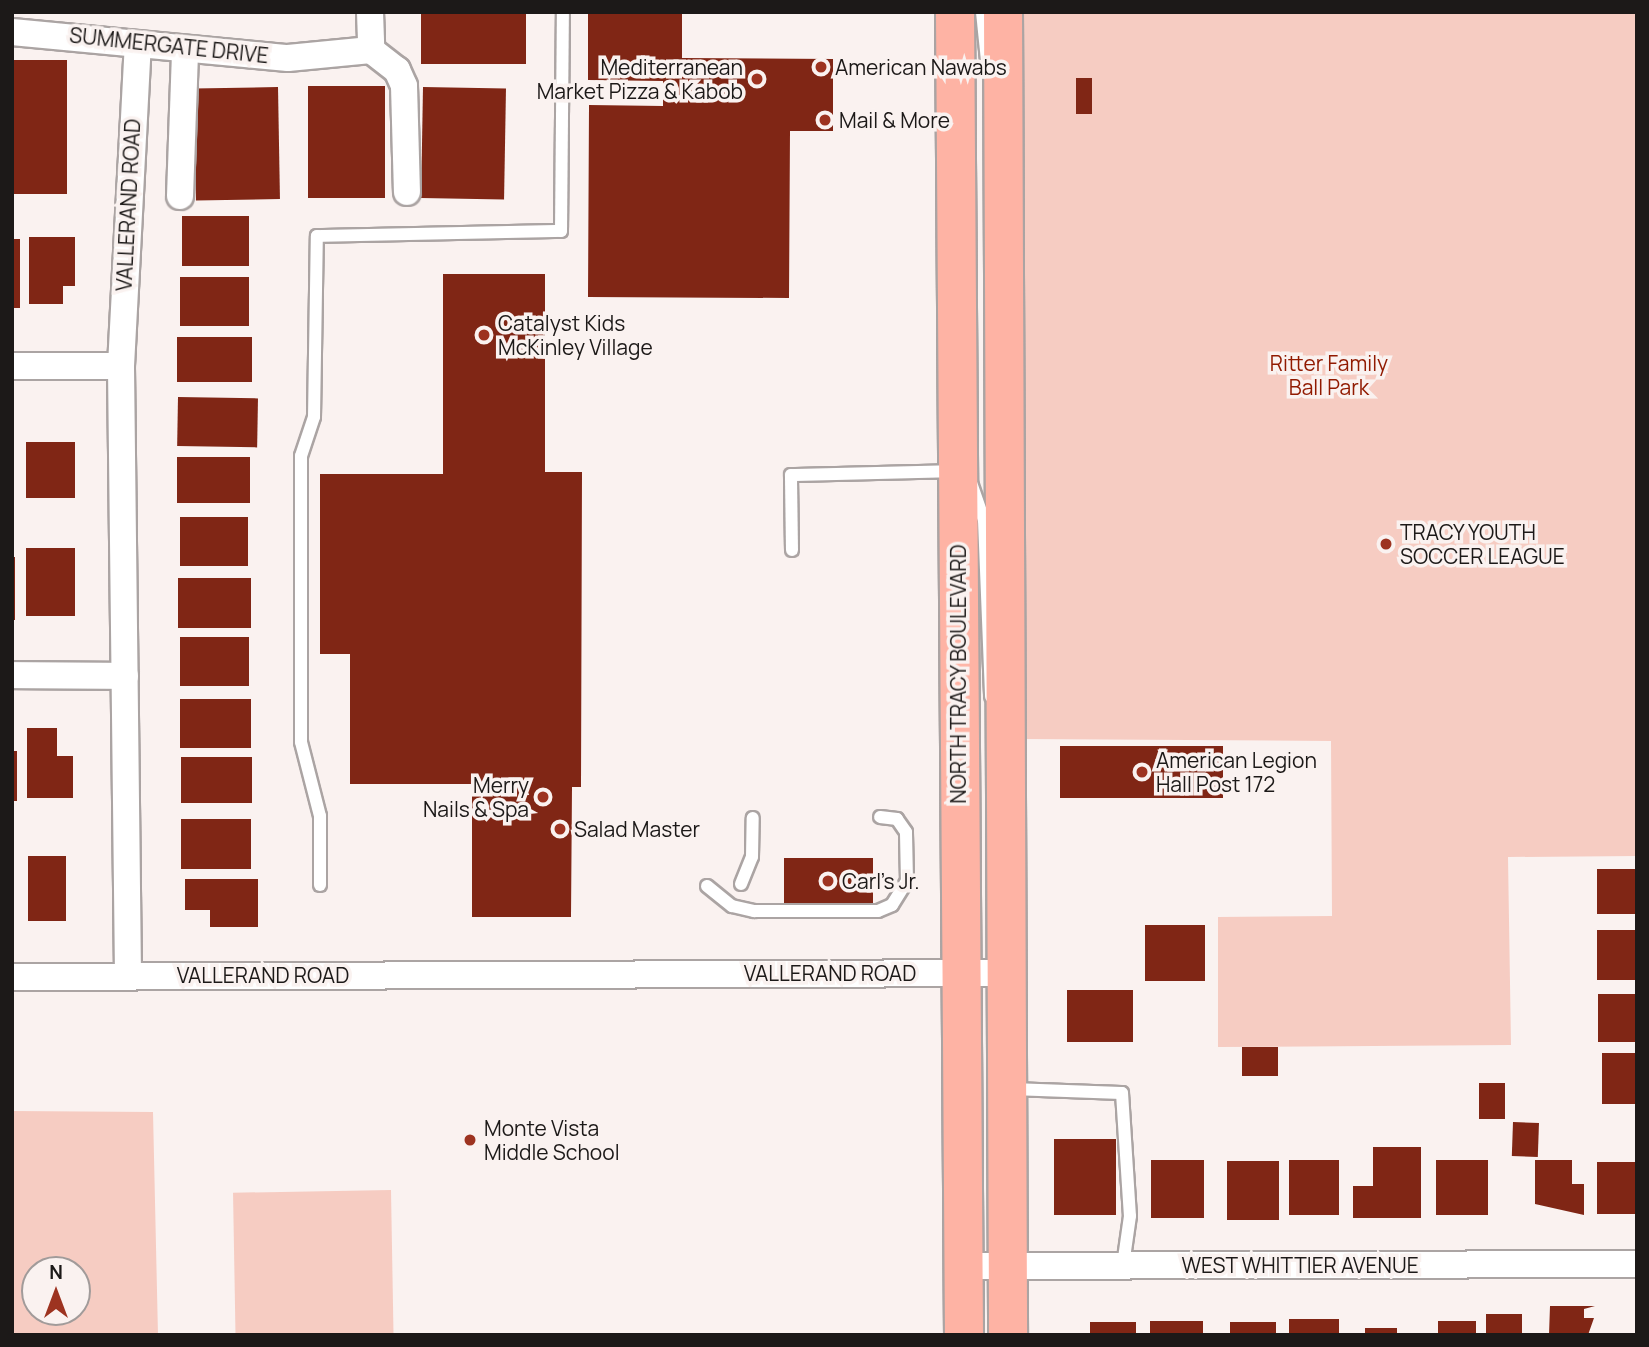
<!DOCTYPE html>
<style>
body{margin:0}
#map{position:relative;width:1649px;height:1347px;overflow:hidden;background:#faf2f0;font-family:Manrope,sans-serif}
div>[style]{position:absolute}
.green>*{inset:0;background:#f6ccc2;transform-origin:0 0}
.building>*{inset:0;background:#802615;transform-origin:0 0}
.roads{filter:drop-shadow(2px 0 #aba4a3) drop-shadow(-2px 0 #aba4a3) drop-shadow(0 2px #aba4a3) drop-shadow(0 -2px #aba4a3)}
.service>*{height:12px;margin:-6px;padding:0 6px;transform-origin:6px;border-radius:6px;background:#fff}
.minor>*{height:26px;margin:-13px;padding:0 13px;transform-origin:13px;border-radius:13px;background:#fff}
.primary>*{height:38px;margin:-19px;padding:0 19px;transform-origin:19px;border-radius:19px;background:#feb3a4}
.dots>*{width:19px;height:19px;translate:-50% -50%;box-sizing:border-box;border:4px solid #faf2f0;border-radius:50%}
span{translate:-50% -50%;white-space:nowrap;text-align:center;line-height:1.15;-webkit-text-stroke:7px #faf2f0;paint-order:stroke}
.street-label{font-size:21px;color:#1c1918}
.poi-label{font-size:21px;color:#1c1918}
.right{translate:-100% -50%;text-align:right}
.left{translate:0 -50%;text-align:left}
.park-label{font-size:21px;color:#911a01}
.frame{position:absolute;inset:0;border:14px solid #1c1918;pointer-events:none}
.north{position:absolute;left:21px;top:1256px;width:70px;height:70px;box-sizing:border-box;background:#faf2f0;border:2px solid #a19b9a;border-radius:50%;rotate:0deg;font-size:19px;font-weight:700;line-height:28px;text-align:center;color:#1c1918}
.north::after{content:'';display:block;margin:auto;width:24px;height:32px;background:#9d3320;clip-path:polygon(50% 0,100% 100%,50% 72%,0 100%)}
</style>
<div id="map">
<div class="green">
<i style="clip-path:polygon(1020px 12px,1637px 12px,1637px 856px,1508px 857px,1511px 1045px,1218px 1047px,1218px 917px,1332px 916px,1331px 741px,1022px 739px)"></i>
<i style="clip-path:polygon(evenodd,12px 1111px,153px 1112px,158px 1335px,12px 1335px,12px 1111px,35px 1270px,77px 1270px,77px 1312px,35px 1312px,35px 1270px)"></i>
<i style="left:391px;top:1190px;width:145px;height:158px;rotate:89deg"></i>
</div>
<div class="building">
<i style="left:421px;top:12px;width:105px;height:52px"></i>
<i style="clip-path:polygon(588px 12px,682px 12px,682px 58px,833px 59px,833px 131px,790px 131px,789px 298px,588px 297px,589px 105px,663px 106px,663px 81px,588px 80px)"></i>
<i style="left:12px;top:60px;width:55px;height:134px"></i>
<i style="left:1076px;top:78px;width:16px;height:36px"></i>
<i style="left:308px;top:86px;width:77px;height:112px"></i>
<i style="left:278px;top:87px;width:112px;height:84px;rotate:89deg"></i>
<i style="left:423px;top:87px;width:83px;height:111px;rotate:1deg"></i>
<i style="left:182px;top:216px;width:67px;height:50px"></i>
<i style="clip-path:polygon(29px 237px,75px 237px,75px 286px,63px 286px,63px 304px,29px 304px)"></i>
<i style="left:12px;top:239px;width:8px;height:69px"></i>
<i style="clip-path:polygon(443px 274px,545px 274px,545px 472px,582px 472px,581px 787px,572px 787px,571px 917px,472px 917px,472px 784px,350px 784px,350px 654px,320px 654px,320px 474px,443px 474px)"></i>
<i style="left:180px;top:277px;width:69px;height:49px"></i>
<i style="left:177px;top:337px;width:75px;height:45px"></i>
<i style="left:178px;top:397px;width:80px;height:49px;rotate:1deg"></i>
<i style="left:26px;top:442px;width:49px;height:56px"></i>
<i style="left:177px;top:457px;width:73px;height:46px"></i>
<i style="left:180px;top:517px;width:68px;height:49px"></i>
<i style="left:26px;top:548px;width:49px;height:68px"></i>
<i style="left:12px;top:557px;width:3px;height:63px"></i>
<i style="left:178px;top:578px;width:73px;height:50px"></i>
<i style="left:180px;top:637px;width:69px;height:49px"></i>
<i style="left:180px;top:699px;width:71px;height:49px"></i>
<i style="clip-path:polygon(27px 728px,57px 728px,57px 756px,73px 756px,73px 798px,27px 798px)"></i>
<i style="left:1060px;top:746px;width:163px;height:52px"></i>
<i style="left:12px;top:751px;width:5px;height:50px"></i>
<i style="left:181px;top:757px;width:71px;height:46px"></i>
<i style="left:181px;top:819px;width:70px;height:50px"></i>
<i style="left:28px;top:856px;width:38px;height:65px"></i>
<i style="left:784px;top:858px;width:89px;height:45px"></i>
<i style="left:1597px;top:869px;width:40px;height:45px"></i>
<i style="clip-path:polygon(185px 879px,258px 879px,258px 927px,210px 927px,210px 910px,185px 910px)"></i>
<i style="left:1145px;top:925px;width:60px;height:56px"></i>
<i style="left:1597px;top:930px;width:40px;height:50px"></i>
<i style="left:1067px;top:990px;width:66px;height:52px"></i>
<i style="left:1598px;top:994px;width:39px;height:48px"></i>
<i style="left:1242px;top:1047px;width:36px;height:29px"></i>
<i style="left:1602px;top:1053px;width:35px;height:51px"></i>
<i style="left:1479px;top:1083px;width:26px;height:36px"></i>
<i style="left:1513px;top:1122px;width:26px;height:34px;rotate:2deg"></i>
<i style="left:1054px;top:1139px;width:62px;height:76px"></i>
<i style="clip-path:polygon(1373px 1147px,1421px 1147px,1421px 1218px,1353px 1218px,1353px 1186px,1373px 1186px)"></i>
<i style="left:1151px;top:1160px;width:53px;height:58px"></i>
<i style="left:1289px;top:1160px;width:50px;height:55px"></i>
<i style="left:1436px;top:1160px;width:52px;height:55px"></i>
<i style="clip-path:polygon(1535px 1160px,1572px 1160px,1572px 1184px,1584px 1184px,1584px 1215px,1535px 1204px)"></i>
<i style="left:1227px;top:1161px;width:52px;height:59px"></i>
<i style="left:1597px;top:1162px;width:40px;height:52px"></i>
<i style="clip-path:polygon(1550px 1306px,1595px 1306px,1584px 1309px,1584px 1318px,1594px 1318px,1588px 1335px,1549px 1335px)"></i>
<i style="left:1486px;top:1314px;width:36px;height:21px"></i>
<i style="left:1289px;top:1319px;width:50px;height:16px"></i>
<i style="left:1150px;top:1321px;width:53px;height:14px"></i>
<i style="left:1438px;top:1321px;width:38px;height:14px"></i>
<i style="left:1090px;top:1322px;width:46px;height:13px"></i>
<i style="left:1230px;top:1322px;width:46px;height:13px"></i>
<i style="left:1365px;top:1328px;width:32px;height:7px"></i>
</div>
<div class="roads">
<div class="service">
<i style="left:982px;top:12px;width:48px;rotate:84.1deg"></i>
<i style="left:969px;top:477px;width:46px;rotate:70.8deg"></i>
<i style="left:984px;top:520px;width:177px;rotate:87.7deg"></i>
<i style="left:792px;top:550px;width:75px;rotate:-90.8deg"></i>
<i style="left:791px;top:475px;width:162px;rotate:-1.4deg"></i>
<i style="left:741px;top:884px;width:29px;rotate:-68deg"></i>
<i style="left:752px;top:857px;width:39px;rotate:-89deg"></i>
<i style="left:320px;top:885px;width:69px;rotate:-90deg"></i>
<i style="left:320px;top:816px;width:76px;rotate:-104.4deg"></i>
<i style="left:301px;top:742px;width:286px;rotate:-90deg"></i>
<i style="left:301px;top:456px;width:41px;rotate:-71.6deg"></i>
<i style="left:314px;top:417px;width:181px;rotate:-89.1deg"></i>
<i style="left:317px;top:236px;width:244px;rotate:-1.2deg"></i>
<i style="left:561px;top:231px;width:219px;rotate:-89.5deg"></i>
<i style="left:707px;top:886px;width:32px;rotate:39deg"></i>
<i style="left:732px;top:906px;width:23px;rotate:13deg"></i>
<i style="left:754px;top:911px;width:124px"></i>
<i style="left:878px;top:911px;width:15px;rotate:-23deg"></i>
<i style="left:892px;top:905px;width:28px;rotate:-58deg"></i>
<i style="left:907px;top:881px;width:49px;rotate:-91.2deg"></i>
<i style="left:906px;top:832px;width:16px;rotate:-125deg"></i>
<i style="left:897px;top:819px;width:17px;rotate:-173deg"></i>
<i style="left:1011px;top:1089px;width:111px;rotate:2.1deg"></i>
<i style="left:1122px;top:1093px;width:123px;rotate:86.3deg"></i>
<i style="left:1130px;top:1216px;width:49px;rotate:98.1deg"></i>
</div>
<div class="minor">
<i style="left:370px;top:12px;width:38px;rotate:88deg"></i>
<i style="left:12px;top:32px;width:277px;rotate:5.4deg"></i>
<i style="left:288px;top:58px;width:83px;rotate:-5.5deg"></i>
<i style="left:371px;top:50px;width:33px;rotate:38deg"></i>
<i style="left:397px;top:70px;width:17px;rotate:66deg"></i>
<i style="left:404px;top:86px;width:106px;rotate:88.4deg"></i>
<i style="left:180px;top:196px;width:145px;rotate:-88deg"></i>
<i style="left:12px;top:366px;width:109px"></i>
<i style="left:12px;top:675px;width:113px;rotate:0.5deg"></i>
<i style="left:128px;top:975px;width:609px;rotate:-90.66deg"></i>
<i style="left:121px;top:366px;width:322px;rotate:-87deg"></i>
<i style="left:12px;top:977px;width:995px;rotate:-0.23deg"></i>
<i style="left:964px;top:1266px;width:673px;rotate:-0.17deg"></i>
</div>
<div class="primary">
<i style="left:955px;top:12px;width:1323px;rotate:89.61deg"></i>
<i style="left:1003px;top:12px;width:1323px;rotate:89.78deg"></i>
</div>
</div>
<div class="dots">
<i style="left:821px;top:67px;background:#9d3320"></i>
<i style="left:757px;top:79px;background:#9d3320"></i>
<i style="left:825px;top:120px;background:#9d3320"></i>
<i style="left:484px;top:335px;background:#9d3320"></i>
<i style="left:1386px;top:544px;background:#9d3320"></i>
<i style="left:1142px;top:772px;background:#9d3320"></i>
<i style="left:543px;top:797px;background:#9d3320"></i>
<i style="left:560px;top:829px;background:#9d3320"></i>
<i style="left:828px;top:881px;background:#9d3320"></i>
<i style="left:470px;top:1140px;background:#9d3320"></i>
</div>
<div class="street-label">
<span style="left:169px;top:45px;rotate:6deg">SUMMERGATE DRIVE</span>
<span style="left:128px;top:205px;rotate:-87deg">VALLERAND ROAD</span>
<span style="left:958px;top:674px;rotate:-90deg">NORTH TRACY BOULEVARD</span>
<span style="left:830px;top:973px">VALLERAND ROAD</span>
<span style="left:263px;top:975px">VALLERAND ROAD</span>
<span style="left:1300px;top:1265px">WEST WHITTIER AVENUE</span>
</div>
<div class="poi-label">
<span class="right" style="left:743px;top:79px">Mediterranean<br>Market Pizza &amp; Kabob</span>
<span class="left" style="left:835px;top:67px">American Nawabs</span>
<span class="left" style="left:839px;top:120px">Mail &amp; More</span>
<span class="left" style="left:498px;top:335px">Catalyst Kids<br>McKinley Village</span>
<span class="left" style="left:1400px;top:544px">TRACY YOUTH<br>SOCCER LEAGUE</span>
<span class="left" style="left:1156px;top:772px">American Legion<br>Hall Post 172</span>
<span class="right" style="left:529px;top:797px">Merry<br>Nails &amp; Spa</span>
<span class="left" style="left:574px;top:829px">Salad Master</span>
<span class="left" style="left:842px;top:881px">Carl's Jr.</span>
<span class="left" style="left:484px;top:1140px">Monte Vista<br>Middle School</span>
</div>
<div class="park-label">
<span style="left:1329px;top:375px">Ritter Family<br>Ball Park</span>
</div>
<div class="frame"></div>
<div class="north">N</div>
</div>
